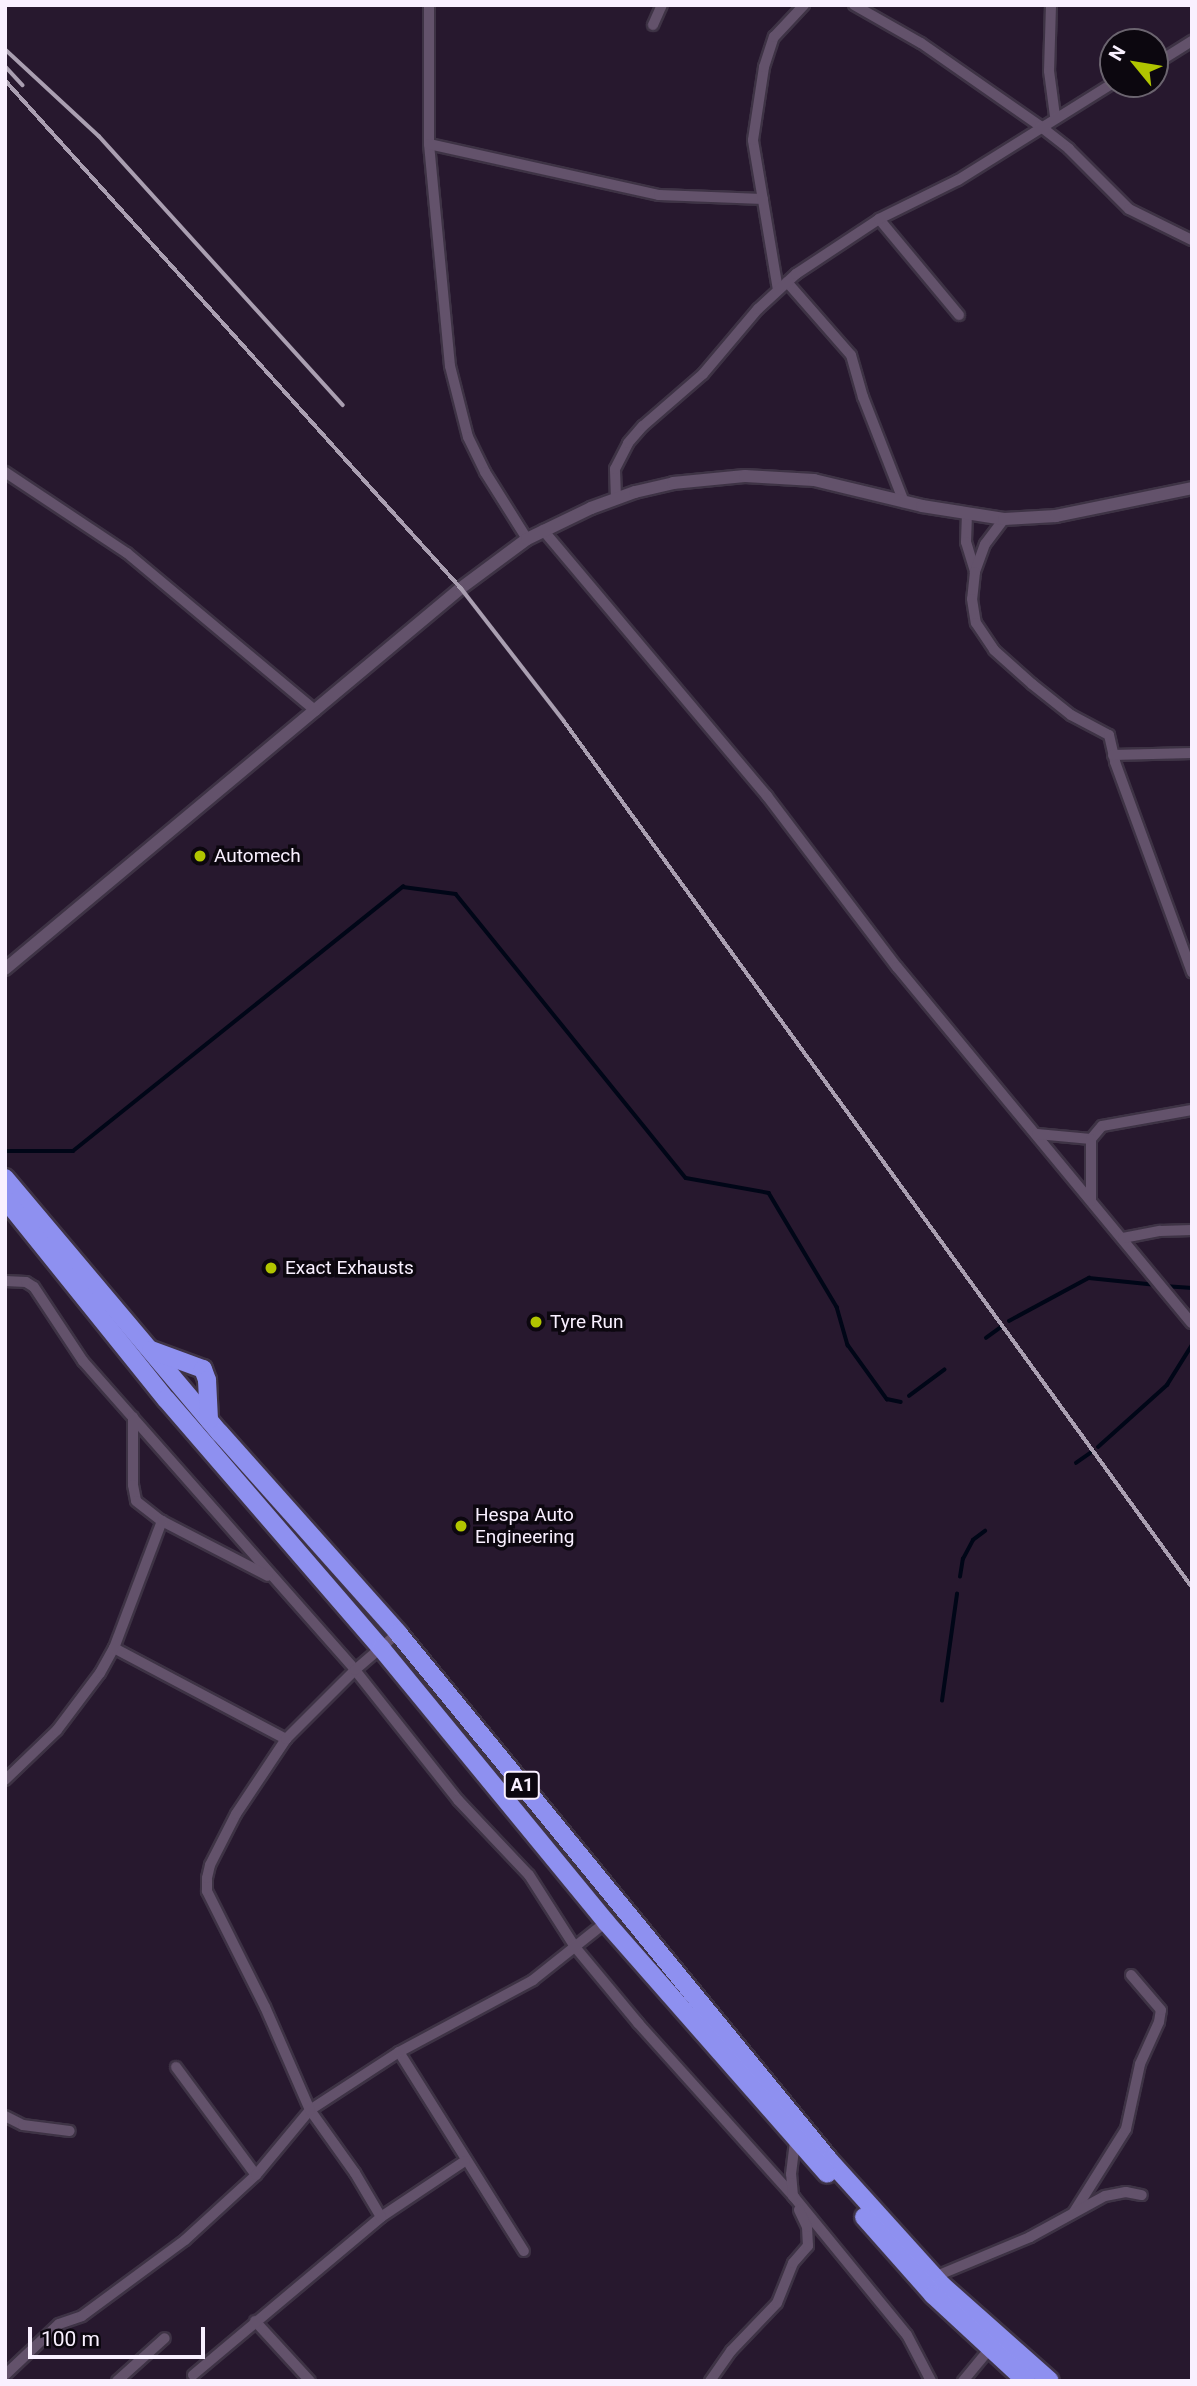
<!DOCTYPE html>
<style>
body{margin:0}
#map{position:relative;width:1197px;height:2386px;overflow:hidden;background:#27182e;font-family:Roboto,sans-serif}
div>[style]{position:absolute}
.stream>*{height:3.5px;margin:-1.75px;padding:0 1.75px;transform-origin:1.75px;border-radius:1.75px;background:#000617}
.roads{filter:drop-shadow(2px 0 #3e3345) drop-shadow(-2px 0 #3e3345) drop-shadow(0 2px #3e3345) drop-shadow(0 -2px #3e3345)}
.street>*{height:10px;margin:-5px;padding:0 5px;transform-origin:5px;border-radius:5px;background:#63526b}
.secondary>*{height:12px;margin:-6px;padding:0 6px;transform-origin:6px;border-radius:6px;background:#63526b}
.highway>*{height:18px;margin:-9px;padding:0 9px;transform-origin:9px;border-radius:9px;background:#8e90f0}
.rail>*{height:3.5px;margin:-1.75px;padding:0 1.75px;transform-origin:1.75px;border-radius:1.75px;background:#aa9fb1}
.dots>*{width:19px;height:19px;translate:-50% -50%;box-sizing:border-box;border:4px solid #0c070f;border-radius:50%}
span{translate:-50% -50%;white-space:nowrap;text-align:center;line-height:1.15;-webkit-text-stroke:7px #0c070f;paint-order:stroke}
.shield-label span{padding:2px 5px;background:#0c070f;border:2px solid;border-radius:5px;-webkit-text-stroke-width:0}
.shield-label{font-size:18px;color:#f9f0ff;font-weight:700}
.poi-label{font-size:19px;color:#f9f0ff}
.left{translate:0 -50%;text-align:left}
.frame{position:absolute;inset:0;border:7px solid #f9f0ff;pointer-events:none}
.north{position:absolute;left:1099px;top:28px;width:70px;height:70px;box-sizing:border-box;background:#0c070f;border:2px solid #6b646f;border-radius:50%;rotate:300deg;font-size:19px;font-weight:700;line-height:28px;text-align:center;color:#f9f0ff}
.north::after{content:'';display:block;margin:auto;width:24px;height:32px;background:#b1c500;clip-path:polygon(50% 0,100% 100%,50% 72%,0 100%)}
.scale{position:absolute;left:28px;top:2327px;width:177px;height:32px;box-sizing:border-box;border:4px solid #f9f0ff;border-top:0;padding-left:9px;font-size:21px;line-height:24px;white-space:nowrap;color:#f9f0ff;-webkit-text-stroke:5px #0c070f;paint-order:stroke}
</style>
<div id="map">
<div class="stream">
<i style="left:5px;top:1151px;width:68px"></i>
<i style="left:73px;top:1151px;width:423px;rotate:-38.7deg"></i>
<i style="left:403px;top:887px;width:53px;rotate:7.5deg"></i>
<i style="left:456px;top:894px;width:365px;rotate:51deg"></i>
<i style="left:686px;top:1178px;width:84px;rotate:10.2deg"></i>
<i style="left:769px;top:1193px;width:133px;rotate:59.2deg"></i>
<i style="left:837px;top:1307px;width:40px;rotate:74deg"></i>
<i style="left:848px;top:1345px;width:67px;rotate:54.2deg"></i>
<i style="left:887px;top:1399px;width:14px;rotate:12deg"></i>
<i style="left:1164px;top:1286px;width:28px;rotate:4deg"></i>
<i style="left:1009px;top:1321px;width:91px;rotate:-28.3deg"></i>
<i style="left:1089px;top:1278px;width:68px;rotate:5.9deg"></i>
<i style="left:986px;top:1338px;width:17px;rotate:-36deg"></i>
<i style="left:909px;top:1396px;width:44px;rotate:-36.6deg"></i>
<i style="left:1098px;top:1447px;width:93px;rotate:-41.9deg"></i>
<i style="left:1167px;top:1385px;width:47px;rotate:-58deg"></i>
<i style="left:1076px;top:1463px;width:21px;rotate:-35deg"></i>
<i style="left:960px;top:1577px;width:18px;rotate:-81deg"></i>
<i style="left:963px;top:1559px;width:21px;rotate:-62deg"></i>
<i style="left:973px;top:1540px;width:15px;rotate:-37deg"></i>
<i style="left:942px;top:1701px;width:108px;rotate:-82deg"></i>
</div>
<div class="roads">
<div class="street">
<i style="left:429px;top:5px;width:139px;rotate:90deg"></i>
<i style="left:429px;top:144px;width:223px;rotate:84.6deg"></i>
<i style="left:450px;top:366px;width:73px;rotate:75.8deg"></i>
<i style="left:468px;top:437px;width:39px;rotate:64deg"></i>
<i style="left:485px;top:472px;width:79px;rotate:57.9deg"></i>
<i style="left:854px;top:5px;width:77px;rotate:29.6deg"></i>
<i style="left:921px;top:43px;width:145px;rotate:34.9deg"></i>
<i style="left:1040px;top:126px;width:37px;rotate:38deg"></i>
<i style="left:1069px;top:149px;width:85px;rotate:45deg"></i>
<i style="left:1129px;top:209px;width:70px;rotate:26.2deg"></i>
<i style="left:1051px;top:5px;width:66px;rotate:91.7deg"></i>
<i style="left:1049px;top:71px;width:45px;rotate:82.4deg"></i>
<i style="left:653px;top:25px;width:22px;rotate:-66deg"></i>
<i style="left:1155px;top:64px;width:44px;rotate:-31.9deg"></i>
<i style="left:429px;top:144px;width:236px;rotate:12.5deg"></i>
<i style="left:659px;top:195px;width:104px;rotate:2.2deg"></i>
<i style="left:879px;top:219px;width:125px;rotate:50.2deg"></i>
<i style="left:787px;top:282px;width:97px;rotate:48.8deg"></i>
<i style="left:851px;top:355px;width:44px;rotate:74.1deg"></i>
<i style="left:863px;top:397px;width:113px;rotate:68.7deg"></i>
<i style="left:778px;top:290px;width:152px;rotate:-99.5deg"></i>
<i style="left:753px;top:140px;width:74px;rotate:-81.4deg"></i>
<i style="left:764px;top:67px;width:32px;rotate:-72deg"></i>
<i style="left:774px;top:37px;width:44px;rotate:-46.8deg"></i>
<i style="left:5px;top:472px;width:146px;rotate:33.6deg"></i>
<i style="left:127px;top:553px;width:246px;rotate:39.9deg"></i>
<i style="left:616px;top:499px;width:30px;rotate:-92deg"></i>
<i style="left:615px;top:469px;width:29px;rotate:-63deg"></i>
<i style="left:628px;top:443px;width:23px;rotate:-49deg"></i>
<i style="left:643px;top:426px;width:79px;rotate:-40.9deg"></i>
<i style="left:703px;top:374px;width:85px;rotate:-49.8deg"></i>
<i style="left:758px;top:309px;width:52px;rotate:-42.6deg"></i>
<i style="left:796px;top:274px;width:100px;rotate:-33.5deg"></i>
<i style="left:879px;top:219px;width:88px;rotate:-26.3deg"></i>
<i style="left:958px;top:180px;width:183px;rotate:-32deg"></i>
<i style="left:967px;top:513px;width:29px;rotate:92deg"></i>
<i style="left:966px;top:542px;width:31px;rotate:73deg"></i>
<i style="left:1004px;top:519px;width:31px;rotate:127deg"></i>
<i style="left:985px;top:544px;width:30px;rotate:110deg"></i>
<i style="left:975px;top:572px;width:27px;rotate:96deg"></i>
<i style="left:972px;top:599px;width:24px;rotate:81deg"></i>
<i style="left:976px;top:623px;width:32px;rotate:56deg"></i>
<i style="left:994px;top:650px;width:51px;rotate:41.8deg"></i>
<i style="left:1032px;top:684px;width:50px;rotate:38.5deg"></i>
<i style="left:1071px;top:715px;width:43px;rotate:27.8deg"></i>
<i style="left:1109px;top:735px;width:28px;rotate:77deg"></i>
<i style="left:1115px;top:762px;width:224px;rotate:69.9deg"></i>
<i style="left:543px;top:530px;width:348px;rotate:49.9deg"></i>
<i style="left:767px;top:796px;width:215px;rotate:52.8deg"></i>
<i style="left:897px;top:967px;width:462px;rotate:50.4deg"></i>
<i style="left:1113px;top:755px;width:79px;rotate:-1.5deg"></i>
<i style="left:1037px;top:1134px;width:54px;rotate:5.3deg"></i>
<i style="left:1091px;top:1139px;width:17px;rotate:-50deg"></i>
<i style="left:1102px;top:1126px;width:91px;rotate:-10.1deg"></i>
<i style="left:1091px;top:1139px;width:62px;rotate:90deg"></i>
<i style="left:1123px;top:1238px;width:38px;rotate:-11deg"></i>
<i style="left:1160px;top:1231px;width:32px;rotate:-2deg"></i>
<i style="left:5px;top:1281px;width:21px;rotate:3deg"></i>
<i style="left:26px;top:1282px;width:9px;rotate:32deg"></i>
<i style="left:34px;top:1287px;width:89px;rotate:56.5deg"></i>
<i style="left:83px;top:1361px;width:412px;rotate:48.6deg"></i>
<i style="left:355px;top:1670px;width:166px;rotate:51.6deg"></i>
<i style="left:458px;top:1800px;width:103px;rotate:46.6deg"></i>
<i style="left:529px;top:1875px;width:85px;rotate:57.4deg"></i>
<i style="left:575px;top:1947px;width:99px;rotate:50.3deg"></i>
<i style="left:638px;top:2023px;width:234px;rotate:48.1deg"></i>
<i style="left:794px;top:2197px;width:178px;rotate:50.7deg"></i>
<i style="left:907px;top:2335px;width:52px;rotate:62.4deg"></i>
<i style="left:133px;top:1417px;width:68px;rotate:90deg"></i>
<i style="left:133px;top:1485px;width:16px;rotate:79deg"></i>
<i style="left:136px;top:1501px;width:33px;rotate:38deg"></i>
<i style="left:162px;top:1521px;width:119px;rotate:27.4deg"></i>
<i style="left:114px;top:1648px;width:195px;rotate:27.9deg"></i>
<i style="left:5px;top:1780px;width:72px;rotate:-43.9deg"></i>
<i style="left:57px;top:1730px;width:71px;rotate:-53deg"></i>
<i style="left:100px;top:1673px;width:29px;rotate:-61deg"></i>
<i style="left:114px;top:1648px;width:136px;rotate:-69.3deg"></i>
<i style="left:399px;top:2052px;width:235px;rotate:57.9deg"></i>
<i style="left:176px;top:2067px;width:134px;rotate:53.5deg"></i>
<i style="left:5px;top:2116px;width:20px;rotate:27deg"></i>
<i style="left:23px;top:2125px;width:47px;rotate:7.3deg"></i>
<i style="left:793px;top:2196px;width:22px;rotate:-95deg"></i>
<i style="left:791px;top:2174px;width:33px;rotate:-83deg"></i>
<i style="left:1074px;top:2212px;width:98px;rotate:-57.9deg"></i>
<i style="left:1126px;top:2129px;width:66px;rotate:-77.8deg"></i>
<i style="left:1140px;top:2064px;width:46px;rotate:-65.7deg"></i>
<i style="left:1159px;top:2022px;width:12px;rotate:-81deg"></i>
<i style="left:1161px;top:2010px;width:46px;rotate:-130.6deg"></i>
<i style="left:381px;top:2217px;width:101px;rotate:-33.7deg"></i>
<i style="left:934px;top:2277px;width:104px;rotate:-22.6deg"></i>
<i style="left:1030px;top:2237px;width:85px;rotate:-28.7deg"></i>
<i style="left:1105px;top:2196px;width:21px;rotate:-11deg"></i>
<i style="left:1126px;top:2192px;width:16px;rotate:11deg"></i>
<i style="left:255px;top:2321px;width:81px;rotate:47.5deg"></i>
<i style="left:5px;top:2375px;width:74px;rotate:-43.4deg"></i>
<i style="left:59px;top:2324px;width:24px;rotate:-19deg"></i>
<i style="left:82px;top:2316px;width:128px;rotate:-36.4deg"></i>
<i style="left:185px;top:2240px;width:96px;rotate:-42.5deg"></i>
<i style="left:256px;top:2175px;width:85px;rotate:-50.3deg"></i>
<i style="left:310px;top:2110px;width:106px;rotate:-33.1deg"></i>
<i style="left:399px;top:2052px;width:152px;rotate:-28.2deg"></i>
<i style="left:533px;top:1980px;width:93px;rotate:-38.5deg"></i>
<i style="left:193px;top:2375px;width:246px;rotate:-40deg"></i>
<i style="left:381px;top:2217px;width:51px;rotate:-120.6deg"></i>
<i style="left:355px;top:2173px;width:77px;rotate:-125.5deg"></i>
<i style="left:310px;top:2110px;width:112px;rotate:-113.6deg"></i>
<i style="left:265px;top:2007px;width:130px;rotate:-116.6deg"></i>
<i style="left:207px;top:1891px;width:13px;rotate:-90deg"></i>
<i style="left:207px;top:1878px;width:13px;rotate:-77deg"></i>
<i style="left:210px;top:1865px;width:57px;rotate:-63deg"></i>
<i style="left:236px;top:1814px;width:90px;rotate:-56.3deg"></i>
<i style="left:286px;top:1739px;width:98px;rotate:-45deg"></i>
<i style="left:355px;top:1670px;width:57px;rotate:-40.7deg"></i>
<i style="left:117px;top:2381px;width:64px;rotate:-41.9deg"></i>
<i style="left:710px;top:2381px;width:37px;rotate:-55deg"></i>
<i style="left:731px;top:2351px;width:66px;rotate:-46.2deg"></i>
<i style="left:777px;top:2303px;width:43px;rotate:-68.2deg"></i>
<i style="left:793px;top:2263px;width:23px;rotate:-49deg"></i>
<i style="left:808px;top:2246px;width:19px;rotate:-93deg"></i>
<i style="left:807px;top:2227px;width:19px;rotate:-115deg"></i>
<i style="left:963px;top:2381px;width:45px;rotate:-50.4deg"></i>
</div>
<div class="secondary">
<i style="left:5px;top:969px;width:594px;rotate:-39.88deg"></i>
<i style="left:461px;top:588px;width:82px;rotate:-36.6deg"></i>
<i style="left:527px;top:539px;width:71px;rotate:-25.8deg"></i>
<i style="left:591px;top:508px;width:47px;rotate:-20deg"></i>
<i style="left:635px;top:492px;width:39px;rotate:-13deg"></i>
<i style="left:673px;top:483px;width:72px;rotate:-5.6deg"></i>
<i style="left:745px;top:476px;width:69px;rotate:3.3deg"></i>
<i style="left:814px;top:480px;width:111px;rotate:13.5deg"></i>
<i style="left:922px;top:506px;width:83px;rotate:9deg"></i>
<i style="left:1004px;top:519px;width:52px;rotate:-3.3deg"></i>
<i style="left:1056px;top:516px;width:139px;rotate:-11.6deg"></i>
</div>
<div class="highway">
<i style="left:5px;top:1178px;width:334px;rotate:49.9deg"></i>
<i style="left:220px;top:1433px;width:268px;rotate:48.3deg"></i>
<i style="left:398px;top:1633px;width:681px;rotate:50.72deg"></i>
<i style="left:829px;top:2160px;width:169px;rotate:47.9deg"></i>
<i style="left:942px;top:2285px;width:144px;rotate:41.6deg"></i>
<i style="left:5px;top:1199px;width:257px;rotate:51.2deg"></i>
<i style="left:166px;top:1399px;width:329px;rotate:49.2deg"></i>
<i style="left:381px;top:1648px;width:355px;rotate:50.6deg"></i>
<i style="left:606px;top:1922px;width:335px;rotate:48.7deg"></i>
<i style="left:151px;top:1350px;width:55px;rotate:20.1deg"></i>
<i style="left:203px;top:1369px;width:12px;rotate:70deg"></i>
<i style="left:207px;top:1380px;width:40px;rotate:87.1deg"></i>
<i style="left:864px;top:2217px;width:104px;rotate:48.5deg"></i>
<i style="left:933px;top:2295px;width:127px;rotate:42.8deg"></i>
</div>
</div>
<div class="rail">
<i style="left:5px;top:49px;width:128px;rotate:42.8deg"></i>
<i style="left:99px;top:136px;width:363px;rotate:47.8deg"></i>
<i style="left:5px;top:66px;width:26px;rotate:47deg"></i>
<i style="left:5px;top:80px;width:683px;rotate:48.09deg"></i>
<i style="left:461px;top:588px;width:168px;rotate:52.2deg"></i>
<i style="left:564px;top:721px;width:1070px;rotate:54.05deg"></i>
</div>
<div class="dots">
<i style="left:200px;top:856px;background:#b1c500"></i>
<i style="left:271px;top:1268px;background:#b1c500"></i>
<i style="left:536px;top:1322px;background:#b1c500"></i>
<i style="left:461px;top:1526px;background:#b1c500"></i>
</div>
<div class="shield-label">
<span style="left:522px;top:1785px">A1</span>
</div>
<div class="poi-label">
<span class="left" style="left:214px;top:856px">Automech</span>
<span class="left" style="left:285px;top:1268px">Exact Exhausts</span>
<span class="left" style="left:550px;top:1322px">Tyre Run</span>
<span class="left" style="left:475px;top:1526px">Hespa Auto<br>Engineering</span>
</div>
<div class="frame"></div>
<div class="north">N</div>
<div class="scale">100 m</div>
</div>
